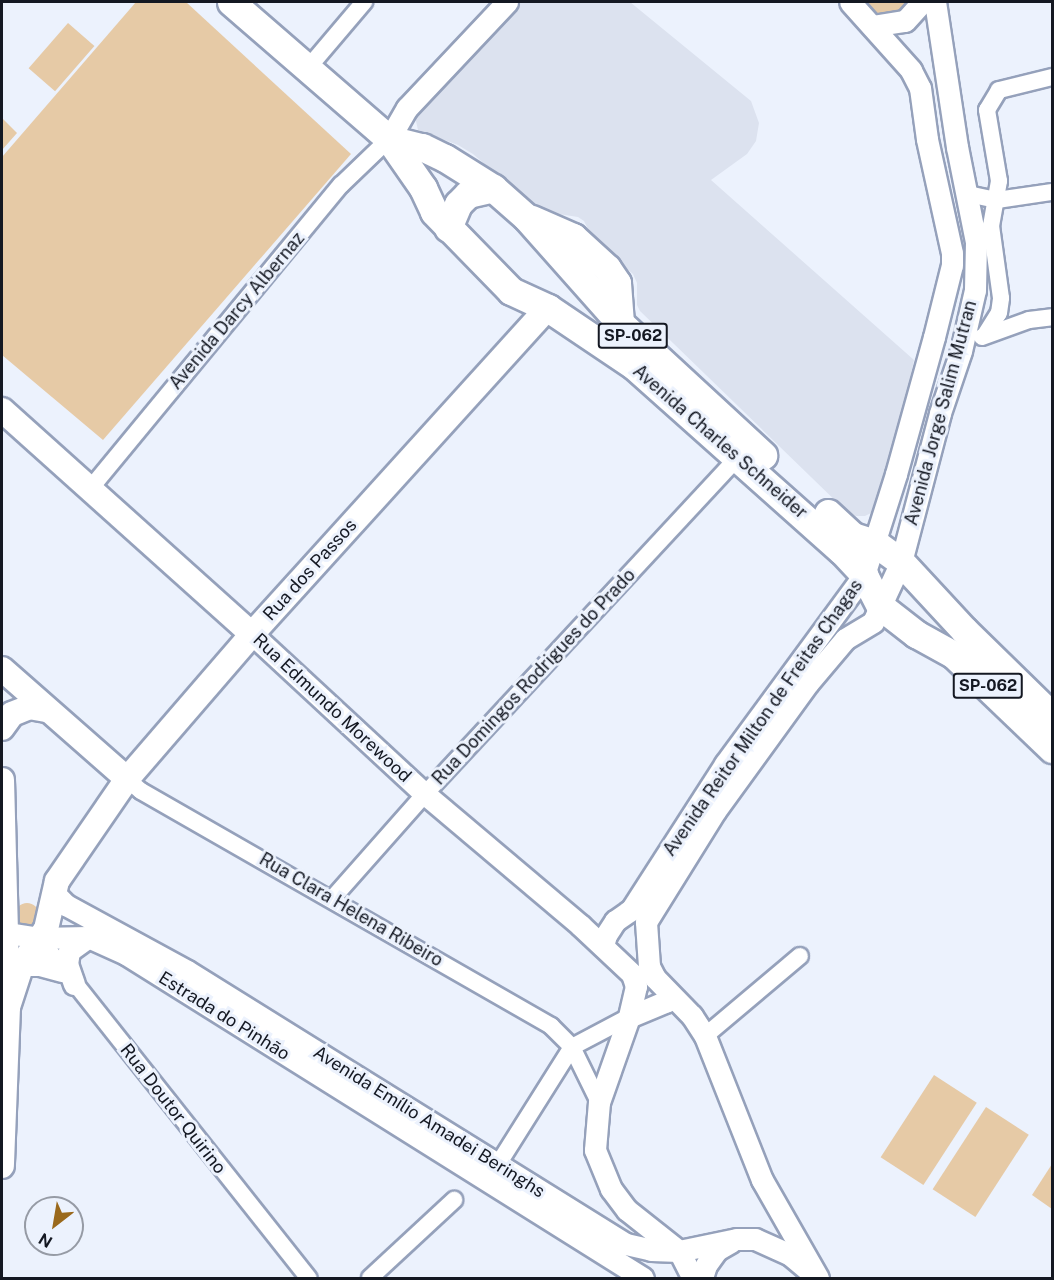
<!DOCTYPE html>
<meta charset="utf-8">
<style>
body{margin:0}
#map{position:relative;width:1054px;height:1280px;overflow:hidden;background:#ecf2fd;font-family:"Public Sans",sans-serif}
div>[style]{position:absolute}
.built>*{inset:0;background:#dce2ef}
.green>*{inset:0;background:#e6caa6;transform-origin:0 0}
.round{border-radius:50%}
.roads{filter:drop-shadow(2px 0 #95a1bb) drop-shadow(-2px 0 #95a1bb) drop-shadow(0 2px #95a1bb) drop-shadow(0 -2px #95a1bb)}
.minor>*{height:16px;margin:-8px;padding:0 8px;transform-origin:8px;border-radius:8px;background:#fff}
.tertiary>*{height:21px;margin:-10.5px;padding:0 10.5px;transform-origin:10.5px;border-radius:10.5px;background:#fff}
.secondary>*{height:24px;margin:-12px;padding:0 12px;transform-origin:12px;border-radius:12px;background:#fff}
.primary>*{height:27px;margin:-13.5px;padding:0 13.5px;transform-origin:13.5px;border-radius:13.5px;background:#fff}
span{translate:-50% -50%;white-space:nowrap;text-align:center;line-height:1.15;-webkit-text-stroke:6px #ecf2fd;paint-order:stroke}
.shield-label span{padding:2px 4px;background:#ecf2fd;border:2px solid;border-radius:4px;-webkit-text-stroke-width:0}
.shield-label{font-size:16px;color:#141822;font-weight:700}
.street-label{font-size:18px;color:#141822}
.frame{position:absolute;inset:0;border:3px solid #141822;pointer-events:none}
.north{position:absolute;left:24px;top:1196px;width:60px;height:60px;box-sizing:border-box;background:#ecf2fd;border:2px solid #969ba5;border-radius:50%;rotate:211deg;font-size:16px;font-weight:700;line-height:24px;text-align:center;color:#141822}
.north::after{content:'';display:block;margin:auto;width:21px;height:27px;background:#9a691c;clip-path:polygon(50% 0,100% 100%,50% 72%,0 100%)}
</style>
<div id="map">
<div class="built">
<i style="clip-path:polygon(516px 2px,630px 2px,751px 101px,759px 123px,756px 141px,747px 154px,711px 180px,914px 360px,885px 494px,877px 510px,865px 516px,856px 516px,845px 510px,640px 311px,637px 305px,637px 283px,633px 274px,594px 242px,584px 221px,578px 217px,539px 211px,473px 154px,458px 145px,418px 130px,415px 117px,420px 108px)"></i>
</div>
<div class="green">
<i style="clip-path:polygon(136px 2px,186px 2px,351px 154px,103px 440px,2px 355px,2px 157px)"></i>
<i style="clip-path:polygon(867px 2px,915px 2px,913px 7px,882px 17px,875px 13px)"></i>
<i style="left:68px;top:23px;width:35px;height:60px;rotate:41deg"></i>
<i style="clip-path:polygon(2px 118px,17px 133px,2px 150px)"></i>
<i class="round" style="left:15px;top:903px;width:24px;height:24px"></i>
<i style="left:934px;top:1075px;width:51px;height:98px;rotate:33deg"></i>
<i style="left:986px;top:1107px;width:51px;height:98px;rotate:33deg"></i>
<i style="clip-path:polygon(1052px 1164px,1052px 1209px,1032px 1195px)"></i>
</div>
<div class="roads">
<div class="minor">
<i style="left:308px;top:68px;width:87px;rotate:-49.7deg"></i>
<i style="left:968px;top:194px;width:30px;rotate:12deg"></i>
<i style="left:997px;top:200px;width:56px;rotate:-8.3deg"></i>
<i style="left:985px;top:335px;width:26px;rotate:-58deg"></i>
<i style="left:999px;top:313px;width:15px;rotate:-82deg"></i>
<i style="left:1001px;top:298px;width:73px;rotate:-97.9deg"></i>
<i style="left:991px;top:226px;width:46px;rotate:-79.9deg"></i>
<i style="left:999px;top:181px;width:72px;rotate:-99.6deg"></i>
<i style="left:987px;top:110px;width:23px;rotate:-59deg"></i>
<i style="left:999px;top:90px;width:55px;rotate:-13.8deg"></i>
<i style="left:982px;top:337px;width:50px;rotate:-19.9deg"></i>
<i style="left:1029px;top:320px;width:23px;rotate:-7deg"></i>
<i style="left:90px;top:489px;width:394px;rotate:-50.5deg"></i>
<i style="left:341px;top:185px;width:66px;rotate:-43.8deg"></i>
<i style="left:127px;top:779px;width:18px;rotate:41deg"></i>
<i style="left:141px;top:791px;width:473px;rotate:29.8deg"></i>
<i style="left:551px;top:1026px;width:30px;rotate:45deg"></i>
<i style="left:572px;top:1047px;width:61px;rotate:63.9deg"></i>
<i style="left:332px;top:899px;width:140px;rotate:-48.5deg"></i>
<i style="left:425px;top:794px;width:460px;rotate:-47.1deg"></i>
<i style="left:39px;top:938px;width:434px;rotate:51.6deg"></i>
<i style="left:705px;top:1036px;width:124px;rotate:-40.1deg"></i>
<i style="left:497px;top:1166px;width:141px;rotate:-57.8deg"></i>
<i style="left:572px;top:1047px;width:64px;rotate:-27.8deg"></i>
<i style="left:370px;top:1278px;width:115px;rotate:-42.9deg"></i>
</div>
<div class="tertiary">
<i style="left:872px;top:26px;width:33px;rotate:-9deg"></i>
<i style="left:905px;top:21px;width:25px;rotate:-48deg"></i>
<i style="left:389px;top:139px;width:36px;rotate:-60deg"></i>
<i style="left:407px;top:108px;width:146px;rotate:-46.7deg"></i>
<i style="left:252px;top:634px;width:236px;rotate:42.8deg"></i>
<i style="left:425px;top:794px;width:203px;rotate:40.2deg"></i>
<i style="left:580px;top:925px;width:71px;rotate:43.3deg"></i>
<i style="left:632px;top:974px;width:13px;rotate:72deg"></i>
<i style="left:636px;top:986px;width:32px;rotate:103deg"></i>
<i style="left:55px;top:894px;width:16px;rotate:45deg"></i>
<i style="left:66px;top:905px;width:138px;rotate:28.6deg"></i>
<i style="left:187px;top:971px;width:517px;rotate:31.88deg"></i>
<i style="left:626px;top:1244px;width:26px;rotate:13deg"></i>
<i style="left:651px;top:1250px;width:28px;rotate:2deg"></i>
<i style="left:679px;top:1251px;width:59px;rotate:-11.7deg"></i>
<i style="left:737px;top:1239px;width:18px"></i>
<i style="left:755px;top:1239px;width:37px;rotate:24deg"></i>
<i style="left:789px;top:1254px;width:25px;rotate:40deg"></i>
<i style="left:8px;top:933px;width:31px;rotate:9deg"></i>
<i style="left:39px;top:938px;width:49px;rotate:-1.2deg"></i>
<i style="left:88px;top:937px;width:42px;rotate:24.1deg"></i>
<i style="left:126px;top:954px;width:610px;rotate:32.08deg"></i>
<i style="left:603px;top:946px;width:11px;rotate:-75deg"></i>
<i style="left:606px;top:935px;width:17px;rotate:-57deg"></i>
<i style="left:615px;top:921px;width:19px;rotate:-35deg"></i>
<i style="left:631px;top:910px;width:174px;rotate:-57.2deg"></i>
<i style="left:725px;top:764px;width:235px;rotate:-53.7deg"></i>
<i style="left:864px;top:575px;width:106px;rotate:-72.4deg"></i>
<i style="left:896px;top:474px;width:142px;rotate:-74.5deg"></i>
<i style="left:934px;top:337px;width:74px;rotate:-76deg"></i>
<i style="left:952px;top:265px;width:12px;rotate:-90deg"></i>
<i style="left:952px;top:253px;width:117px;rotate:-102.4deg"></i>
<i style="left:927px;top:139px;width:51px;rotate:-97.8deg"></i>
<i style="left:920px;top:88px;width:20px;rotate:-117deg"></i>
<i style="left:911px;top:70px;width:91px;rotate:-131.9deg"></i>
<i style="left:74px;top:984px;width:21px;rotate:-109deg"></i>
<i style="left:67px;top:964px;width:13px;rotate:-81deg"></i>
<i style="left:69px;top:951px;width:24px;rotate:-36deg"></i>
<i style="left:670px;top:995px;width:7px;rotate:117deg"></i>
<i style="left:667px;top:1001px;width:41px;rotate:157.2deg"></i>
<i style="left:629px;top:1017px;width:90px;rotate:109.4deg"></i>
<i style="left:599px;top:1102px;width:48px;rotate:94.8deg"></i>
<i style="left:595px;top:1150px;width:42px;rotate:67.7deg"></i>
<i style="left:611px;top:1189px;width:26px;rotate:53deg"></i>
<i style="left:627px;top:1210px;width:66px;rotate:38.3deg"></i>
<i style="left:679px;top:1251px;width:30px;rotate:63deg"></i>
<i style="left:702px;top:1278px;width:14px;rotate:-73deg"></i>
<i style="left:706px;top:1265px;width:19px;rotate:-54deg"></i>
<i style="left:717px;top:1250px;width:16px;rotate:-30deg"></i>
<i style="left:818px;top:1278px;width:113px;rotate:-119.7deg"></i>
<i style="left:762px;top:1180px;width:155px;rotate:-111.6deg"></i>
<i style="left:705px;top:1036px;width:24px;rotate:-123deg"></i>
<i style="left:692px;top:1016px;width:53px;rotate:-134.2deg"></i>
<i style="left:655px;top:978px;width:13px;rotate:-117deg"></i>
<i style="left:649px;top:966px;width:44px;rotate:-93.9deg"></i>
<i style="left:646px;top:922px;width:131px;rotate:-58.1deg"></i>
<i style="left:715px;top:811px;width:158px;rotate:-54deg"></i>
<i style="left:808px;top:683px;width:57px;rotate:-49.9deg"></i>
<i style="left:845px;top:639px;width:33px;rotate:-31deg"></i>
<i style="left:873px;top:622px;width:66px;rotate:-65deg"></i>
<i style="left:901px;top:562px;width:154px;rotate:-75.3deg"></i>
<i style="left:940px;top:413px;width:65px;rotate:-71.3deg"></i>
<i style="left:961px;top:351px;width:63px;rotate:-77.1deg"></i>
<i style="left:975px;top:290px;width:48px;rotate:-88.8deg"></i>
<i style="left:976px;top:242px;width:97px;rotate:-101.3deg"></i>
<i style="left:957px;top:147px;width:147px;rotate:-98.6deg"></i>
</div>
<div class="secondary">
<i style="left:2px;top:410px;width:336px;rotate:41.9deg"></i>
<i style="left:2px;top:669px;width:167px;rotate:41.3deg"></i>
<i style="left:2px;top:728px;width:17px;rotate:-54deg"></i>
<i style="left:12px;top:714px;width:18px;rotate:-22deg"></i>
<i style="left:29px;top:707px;width:17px;rotate:10deg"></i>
<i style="left:2px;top:780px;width:227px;rotate:88.5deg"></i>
<i style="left:8px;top:1007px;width:159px;rotate:92.2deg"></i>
<i style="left:22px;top:964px;width:18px"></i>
<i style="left:40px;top:964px;width:24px;rotate:15deg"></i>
<i style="left:8px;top:1007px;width:45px;rotate:-72deg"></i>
<i style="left:22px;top:964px;width:42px;rotate:-55.6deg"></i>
<i style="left:46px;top:929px;width:49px;rotate:-77.1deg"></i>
<i style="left:57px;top:881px;width:124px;rotate:-55.5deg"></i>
<i style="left:127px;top:779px;width:191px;rotate:-49.2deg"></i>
<i style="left:252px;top:634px;width:440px;rotate:-47.8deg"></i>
</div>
<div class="primary">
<i style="left:231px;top:2px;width:209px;rotate:40.9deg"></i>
<i style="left:389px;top:139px;width:60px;rotate:55.2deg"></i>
<i style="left:423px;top:188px;width:26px;rotate:65deg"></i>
<i style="left:434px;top:212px;width:110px;rotate:45.7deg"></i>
<i style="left:511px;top:291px;width:41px;rotate:24.7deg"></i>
<i style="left:548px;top:308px;width:104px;rotate:34deg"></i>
<i style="left:634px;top:366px;width:278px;rotate:41.7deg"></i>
<i style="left:842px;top:551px;width:33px;rotate:47deg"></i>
<i style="left:864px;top:575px;width:35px;rotate:63deg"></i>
<i style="left:880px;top:606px;width:46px;rotate:37.9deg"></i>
<i style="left:916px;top:634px;width:43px;rotate:28.9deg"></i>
<i style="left:954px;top:655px;width:136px;rotate:43.8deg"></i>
<i style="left:389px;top:139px;width:34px;rotate:14deg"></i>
<i style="left:422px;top:147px;width:25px;rotate:26deg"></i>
<i style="left:445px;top:158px;width:57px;rotate:32deg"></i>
<i style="left:493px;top:188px;width:44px;rotate:41.3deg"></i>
<i style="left:526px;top:217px;width:142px;rotate:48.4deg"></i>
<i style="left:620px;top:323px;width:195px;rotate:42.7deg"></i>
<i style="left:532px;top:219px;width:45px;rotate:23.7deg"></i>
<i style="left:573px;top:237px;width:46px;rotate:42.4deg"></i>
<i style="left:607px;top:268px;width:18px;rotate:56deg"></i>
<i style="left:617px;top:283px;width:40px;rotate:85.7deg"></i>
<i style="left:448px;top:228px;width:26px;rotate:-67deg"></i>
<i style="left:458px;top:204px;width:14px;rotate:-45deg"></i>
<i style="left:468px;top:194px;width:26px;rotate:-13deg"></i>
<i style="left:828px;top:513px;width:34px;rotate:43deg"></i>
<i style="left:853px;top:536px;width:23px;rotate:18deg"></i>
<i style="left:875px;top:543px;width:32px;rotate:36deg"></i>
<i style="left:901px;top:562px;width:93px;rotate:47.2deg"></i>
<i style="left:964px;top:630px;width:123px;rotate:44.3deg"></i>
</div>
</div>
<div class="shield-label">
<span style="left:633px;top:336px">SP-062</span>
<span style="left:988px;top:686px">SP-062</span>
</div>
<div class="street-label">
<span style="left:237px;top:311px;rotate:-50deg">Avenida Darcy Albernaz</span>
<span style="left:941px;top:413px;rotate:-75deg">Avenida Jorge Salim Mutran</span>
<span style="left:720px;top:442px;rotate:41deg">Avenida Charles Schneider</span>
<span style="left:310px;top:570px;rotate:-48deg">Rua dos Passos</span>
<span style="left:534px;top:677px;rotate:-47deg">Rua Domingos Rodrigues do Prado</span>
<span style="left:332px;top:708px;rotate:43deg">Rua Edmundo Morewood</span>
<span style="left:763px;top:718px;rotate:-55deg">Avenida Reitor Milton de Freitas Chagas</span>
<span style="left:351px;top:910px;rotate:30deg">Rua Clara Helena Ribeiro</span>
<span style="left:224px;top:1016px;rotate:32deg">Estrada do Pinhão</span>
<span style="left:173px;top:1109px;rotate:52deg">Rua Doutor Quirino</span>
<span style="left:429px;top:1122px;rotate:32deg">Avenida Emílio Amadei Beringhs</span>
</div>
<div class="frame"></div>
<div class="north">N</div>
</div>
